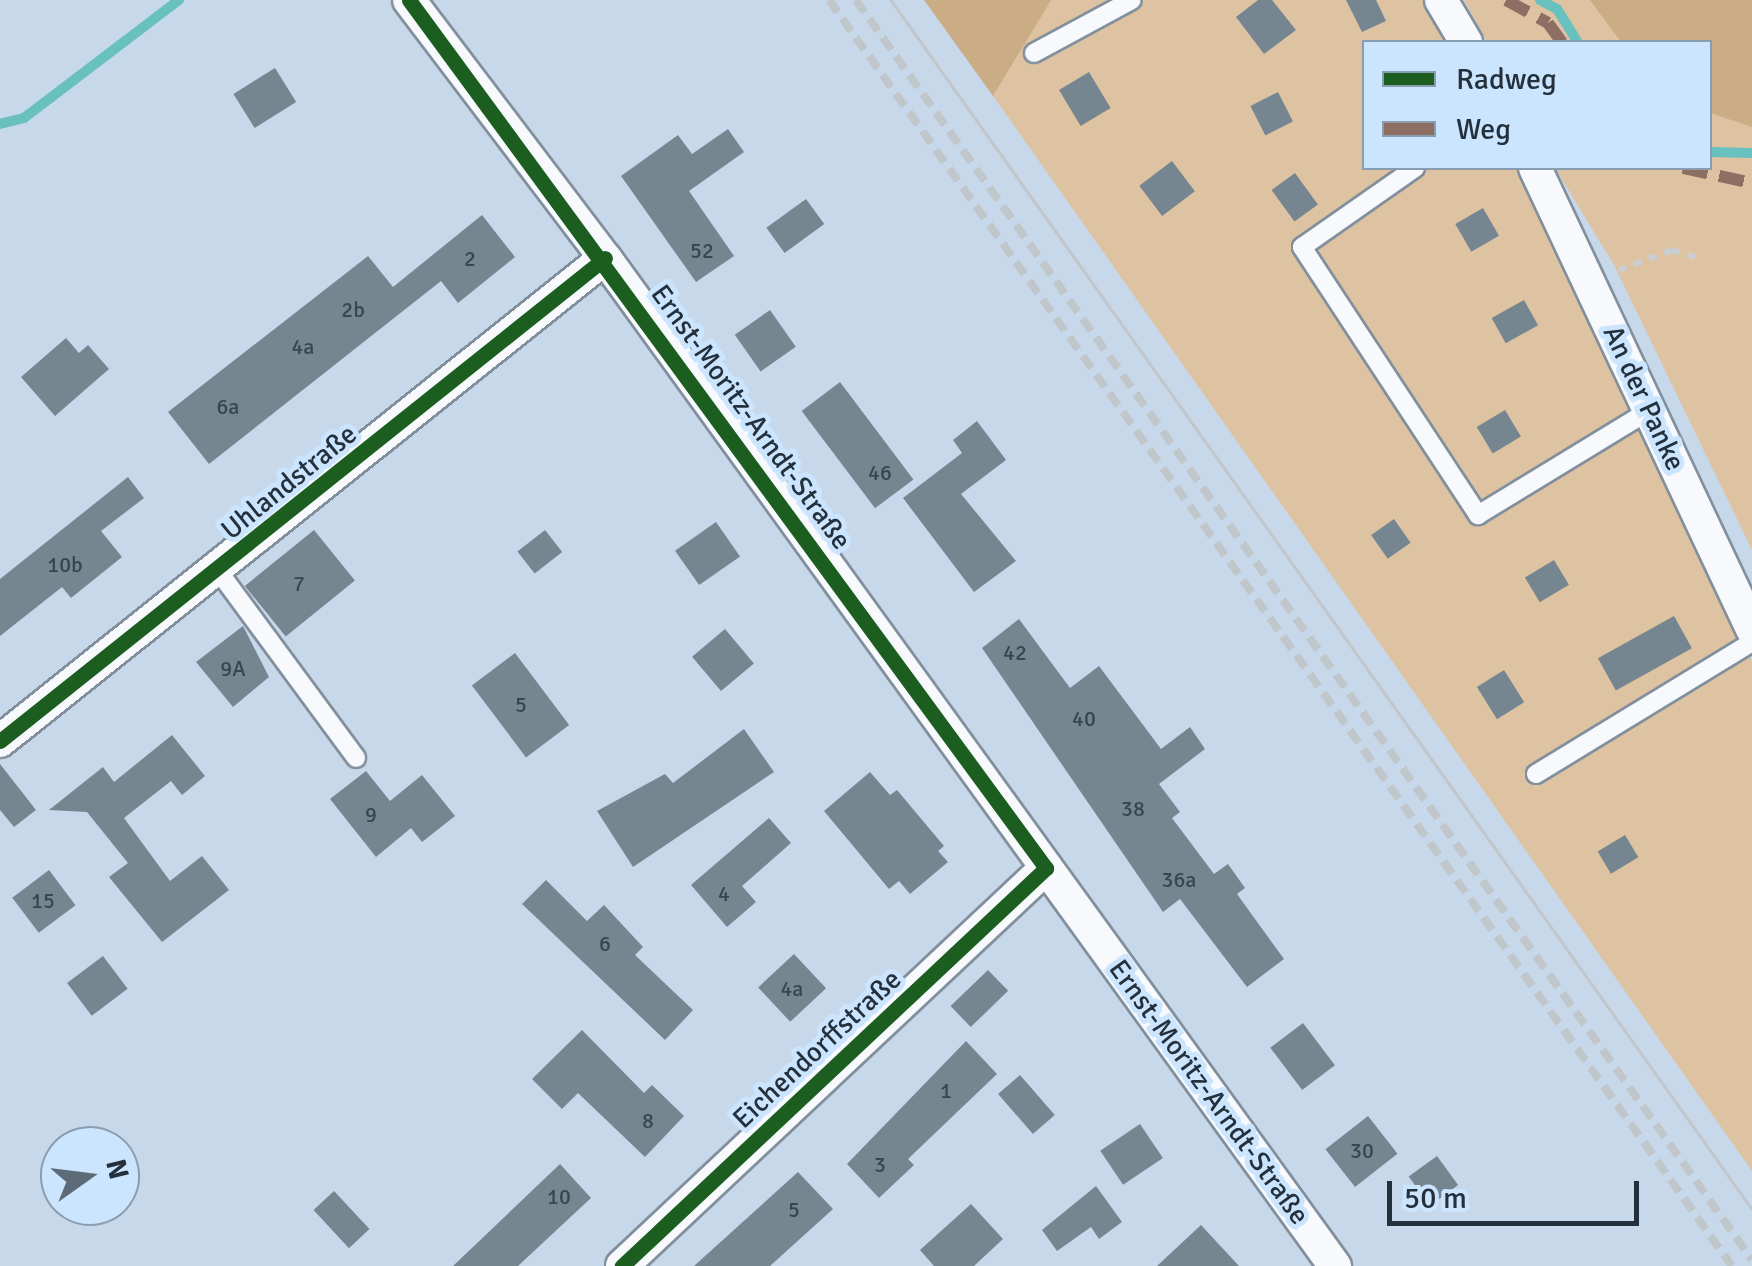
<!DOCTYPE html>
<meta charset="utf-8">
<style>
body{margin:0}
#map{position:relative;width:1752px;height:1266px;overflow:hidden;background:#c7d8ea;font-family:Signika,sans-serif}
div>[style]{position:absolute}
.green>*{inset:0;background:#dec3a3}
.forest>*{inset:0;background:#cbad85}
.stream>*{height:10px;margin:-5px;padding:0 5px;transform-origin:5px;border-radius:5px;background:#68c0bf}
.building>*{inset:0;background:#768691;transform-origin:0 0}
.path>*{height:6px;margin-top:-3px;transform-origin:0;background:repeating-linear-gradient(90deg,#caced3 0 8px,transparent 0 16px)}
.roads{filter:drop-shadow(2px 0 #828f9c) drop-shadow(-2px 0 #828f9c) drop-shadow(0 2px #828f9c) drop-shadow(0 -2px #828f9c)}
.service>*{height:18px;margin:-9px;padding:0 9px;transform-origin:9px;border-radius:9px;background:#f7f9fc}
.minor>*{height:32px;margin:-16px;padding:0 16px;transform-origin:16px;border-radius:16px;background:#f7f9fc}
.tram>*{height:2.5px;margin:-1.25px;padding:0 1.25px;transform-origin:1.25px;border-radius:1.25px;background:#c1c6cb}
.rail>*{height:8px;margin-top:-4px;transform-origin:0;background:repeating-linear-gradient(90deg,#c1c6cb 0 15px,transparent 0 23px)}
.quiet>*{height:12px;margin-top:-6px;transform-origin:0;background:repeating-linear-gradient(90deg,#8d6e63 0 25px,transparent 0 37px)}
.cycleway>*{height:15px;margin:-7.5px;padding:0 7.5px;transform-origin:7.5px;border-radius:7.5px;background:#1b5e20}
span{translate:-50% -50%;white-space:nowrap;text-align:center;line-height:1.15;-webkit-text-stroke:10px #cce5fe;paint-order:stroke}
.number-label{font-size:22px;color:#384651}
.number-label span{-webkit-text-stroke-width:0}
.street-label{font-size:28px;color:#24303c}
.legend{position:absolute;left:1362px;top:40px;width:350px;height:130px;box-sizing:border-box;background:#cce5fe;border:2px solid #899db0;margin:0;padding:12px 18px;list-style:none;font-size:30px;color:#24303c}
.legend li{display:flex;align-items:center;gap:20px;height:50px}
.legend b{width:50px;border:2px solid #899db0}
.north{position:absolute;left:40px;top:1126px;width:100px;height:100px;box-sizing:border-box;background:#cce5fe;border:2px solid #899db0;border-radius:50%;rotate:76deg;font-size:28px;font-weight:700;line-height:40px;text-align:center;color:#24303c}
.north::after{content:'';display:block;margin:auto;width:35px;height:45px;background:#5d6b79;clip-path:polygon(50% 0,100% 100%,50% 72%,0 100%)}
.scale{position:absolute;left:1387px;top:1181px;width:252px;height:45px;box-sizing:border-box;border:5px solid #24303c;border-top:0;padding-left:12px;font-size:30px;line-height:35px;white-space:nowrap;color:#24303c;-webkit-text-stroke:8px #cce5fe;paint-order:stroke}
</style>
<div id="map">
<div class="green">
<i style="clip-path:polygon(930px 0,1424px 0,1449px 42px,1364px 42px,1364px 168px,1521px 168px,1752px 661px,1752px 1171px,993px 96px,1000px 83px)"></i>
<i style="clip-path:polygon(1464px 0,1752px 0,1752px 550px,1614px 265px,1555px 168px,1710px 168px,1710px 42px,1487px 42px)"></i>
</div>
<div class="forest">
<i style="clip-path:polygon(924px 0,1051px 0,993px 96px)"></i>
<i style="clip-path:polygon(1590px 0,1752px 0,1752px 127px,1710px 113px,1710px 42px,1621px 42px)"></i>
</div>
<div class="stream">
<i style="left:1540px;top:0;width:19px;rotate:28deg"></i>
<i style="left:1557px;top:9px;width:39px;rotate:58deg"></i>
<i style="left:0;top:124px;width:25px;rotate:-14deg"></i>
<i style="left:24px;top:118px;width:195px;rotate:-37.3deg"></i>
<i style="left:1710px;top:152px;width:42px;rotate:1.4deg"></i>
</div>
<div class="building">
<i style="clip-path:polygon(1258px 0,1272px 0,1296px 30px,1264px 54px,1236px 17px)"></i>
<i style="clip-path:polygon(1346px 0,1376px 0,1386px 21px,1362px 32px)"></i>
<i style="left:275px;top:68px;width:40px;height:49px;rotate:58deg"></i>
<i style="left:1089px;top:72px;width:42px;height:35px;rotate:59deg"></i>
<i style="left:1278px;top:92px;width:33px;height:31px;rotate:63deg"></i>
<i style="clip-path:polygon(728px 129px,744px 152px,689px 191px,734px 256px,696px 282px,621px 176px,678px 135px,692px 154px)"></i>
<i style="left:1172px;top:161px;width:38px;height:41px;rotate:53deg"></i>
<i style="left:1295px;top:173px;width:39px;height:29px;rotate:54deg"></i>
<i style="left:806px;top:199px;width:31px;height:49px;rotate:54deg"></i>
<i style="left:1483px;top:208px;width:32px;height:32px;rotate:60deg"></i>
<i style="clip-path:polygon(482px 215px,515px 257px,458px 303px,441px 281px,209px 464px,168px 412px,368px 256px,393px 287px)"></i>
<i style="left:1524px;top:300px;width:29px;height:37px;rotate:61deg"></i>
<i style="left:770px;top:310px;width:45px;height:43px;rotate:55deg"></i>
<i style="clip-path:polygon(66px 338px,79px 353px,88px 345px,109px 369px,55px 416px,21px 377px)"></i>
<i style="left:840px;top:382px;width:122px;height:48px;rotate:53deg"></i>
<i style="left:1505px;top:410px;width:31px;height:33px;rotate:59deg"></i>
<i style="clip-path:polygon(977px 421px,1006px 460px,961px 494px,1016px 561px,974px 592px,903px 498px,962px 453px,953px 440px)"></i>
<i style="clip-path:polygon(128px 477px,144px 498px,101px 531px,122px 557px,71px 598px,62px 587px,0 636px,0 579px)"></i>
<i style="left:1394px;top:519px;width:29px;height:28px;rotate:55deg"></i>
<i style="left:716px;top:522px;width:42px;height:50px;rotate:55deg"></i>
<i style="left:314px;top:530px;width:65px;height:89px;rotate:51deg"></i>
<i style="left:545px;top:530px;width:28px;height:35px;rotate:52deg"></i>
<i style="left:1554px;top:560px;width:29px;height:34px;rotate:59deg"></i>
<i style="left:1674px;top:616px;width:37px;height:87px;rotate:61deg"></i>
<i style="clip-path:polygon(1019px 619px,1070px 688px,1099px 666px,1161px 749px,1190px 727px,1205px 749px,1159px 784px,1180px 812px,1172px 818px,1214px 874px,1228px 864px,1245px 888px,1237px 894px,1284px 959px,1247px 987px,1180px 899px,1163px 912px,982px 648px)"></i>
<i style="clip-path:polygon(243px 626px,269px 677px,233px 707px,196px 662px)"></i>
<i style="left:725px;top:629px;width:45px;height:43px;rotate:50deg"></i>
<i style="left:515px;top:653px;width:90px;height:54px;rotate:53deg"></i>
<i style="left:1504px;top:670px;width:38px;height:32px;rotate:58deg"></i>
<i style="clip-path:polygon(744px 729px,774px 772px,633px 867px,597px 811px,665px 774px,673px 783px)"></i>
<i style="clip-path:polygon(172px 735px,205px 776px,182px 795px,171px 781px,124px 818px,170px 881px,202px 856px,229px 890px,162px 942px,109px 877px,128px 863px,87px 812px,49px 810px,103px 767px,114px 782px)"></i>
<i style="clip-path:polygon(0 764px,36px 810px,14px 827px,0 810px)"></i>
<i style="clip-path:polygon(366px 771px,390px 801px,422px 775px,455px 816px,422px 842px,411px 828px,376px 857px,330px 799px)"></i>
<i style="clip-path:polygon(870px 772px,890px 795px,897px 790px,944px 846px,938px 851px,948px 862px,910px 894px,899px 881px,889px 889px,824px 811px)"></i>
<i style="clip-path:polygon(769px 818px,791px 843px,742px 886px,756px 902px,727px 927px,691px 885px)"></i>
<i style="left:1625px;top:835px;width:26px;height:32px;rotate:59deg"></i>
<i style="left:49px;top:870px;width:44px;height:46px;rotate:53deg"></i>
<i style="clip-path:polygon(546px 880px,587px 921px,604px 905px,643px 947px,635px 955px,693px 1010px,665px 1040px,522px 904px)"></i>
<i style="left:794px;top:954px;width:47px;height:49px;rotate:47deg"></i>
<i style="left:103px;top:956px;width:41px;height:45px;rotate:53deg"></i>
<i style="left:988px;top:970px;width:29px;height:52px;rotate:46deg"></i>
<i style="left:1303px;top:1023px;width:53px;height:41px;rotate:53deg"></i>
<i style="clip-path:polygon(582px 1030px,644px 1093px,652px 1085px,684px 1116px,645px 1157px,578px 1093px,562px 1109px,532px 1079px)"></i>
<i style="clip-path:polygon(966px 1041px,997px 1074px,908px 1159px,914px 1165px,879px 1198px,847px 1164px)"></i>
<i style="left:1020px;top:1075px;width:53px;height:29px;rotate:49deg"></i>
<i style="left:1368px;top:1116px;width:48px;height:54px;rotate:52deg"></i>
<i style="left:1140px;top:1124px;width:41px;height:48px;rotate:56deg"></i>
<i style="left:1437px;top:1156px;width:36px;height:35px;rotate:54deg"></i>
<i style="clip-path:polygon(560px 1164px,591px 1198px,518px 1266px,453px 1266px)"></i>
<i style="clip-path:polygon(798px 1172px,833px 1209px,770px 1266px,694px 1266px)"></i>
<i style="clip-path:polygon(1096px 1186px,1122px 1222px,1099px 1239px,1091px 1227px,1057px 1251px,1042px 1230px)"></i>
<i style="left:334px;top:1191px;width:52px;height:28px;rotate:47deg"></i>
<i style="clip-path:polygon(971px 1204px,1003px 1239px,974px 1266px,934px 1266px,920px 1250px)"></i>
<i style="clip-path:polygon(1201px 1225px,1239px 1266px,1157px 1266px)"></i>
</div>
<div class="path">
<i style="left:1619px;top:270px;width:57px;rotate:-20.7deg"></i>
<i style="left:1672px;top:250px;width:24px;rotate:17deg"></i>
</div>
<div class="roads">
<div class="service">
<i style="left:1034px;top:53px;width:111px;rotate:-28.4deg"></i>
<i style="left:1415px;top:168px;width:138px;rotate:145deg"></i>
<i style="left:1302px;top:247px;width:321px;rotate:56.7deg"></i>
<i style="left:1478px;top:515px;width:202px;rotate:-31.4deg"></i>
<i style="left:219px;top:572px;width:231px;rotate:53.6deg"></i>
<i style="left:1536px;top:774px;width:253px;rotate:-31.4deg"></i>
</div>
<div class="minor">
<i style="left:409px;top:0;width:324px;rotate:52.8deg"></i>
<i style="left:605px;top:258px;width:1245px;rotate:54.09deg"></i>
<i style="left:1441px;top:0;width:49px;rotate:59.2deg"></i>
<i style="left:1535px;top:168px;width:510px;rotate:64.79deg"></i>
<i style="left:0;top:741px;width:774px;rotate:-38.6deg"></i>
<i style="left:622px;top:1266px;width:582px;rotate:-43.19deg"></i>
</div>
</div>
<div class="tram">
<i style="left:891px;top:0;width:1484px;rotate:54.54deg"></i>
</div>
<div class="rail">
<i style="left:829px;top:0;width:1555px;rotate:54.5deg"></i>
<i style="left:856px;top:0;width:1546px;rotate:54.58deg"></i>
</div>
<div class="quiet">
<i style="left:1506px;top:0;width:48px;rotate:28.7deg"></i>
<i style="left:1548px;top:23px;width:24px;rotate:54deg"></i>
<i style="left:1683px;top:168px;width:71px;rotate:12.3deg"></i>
</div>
<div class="cycleway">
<i style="left:409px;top:0;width:1077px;rotate:53.73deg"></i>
<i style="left:1046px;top:868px;width:582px;rotate:136.81deg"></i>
<i style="left:0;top:741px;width:774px;rotate:-38.6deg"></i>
</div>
<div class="number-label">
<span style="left:702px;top:251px">52</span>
<span style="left:470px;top:259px">2</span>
<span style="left:353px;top:310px">2b</span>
<span style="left:303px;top:347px">4a</span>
<span style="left:228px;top:407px">6a</span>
<span style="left:880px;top:473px">46</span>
<span style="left:65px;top:565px">10b</span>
<span style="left:299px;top:584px">7</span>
<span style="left:1015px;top:653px">42</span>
<span style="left:233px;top:669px">9A</span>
<span style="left:521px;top:705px">5</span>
<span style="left:1084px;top:719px">40</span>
<span style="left:1133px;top:809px">38</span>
<span style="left:371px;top:815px">9</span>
<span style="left:1179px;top:880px">36a</span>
<span style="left:724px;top:894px">4</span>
<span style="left:43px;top:901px">15</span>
<span style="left:605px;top:944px">6</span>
<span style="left:792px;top:989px">4a</span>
<span style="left:946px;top:1091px">1</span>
<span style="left:648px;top:1121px">8</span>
<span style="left:1362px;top:1151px">30</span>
<span style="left:880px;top:1165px">3</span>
<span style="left:559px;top:1197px">10</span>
<span style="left:794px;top:1210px">5</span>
</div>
<div class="street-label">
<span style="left:1644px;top:398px;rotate:65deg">An der Panke</span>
<span style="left:751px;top:417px;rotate:54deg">Ernst-Moritz-Arndt-Straße</span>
<span style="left:289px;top:482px;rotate:-39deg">Uhlandstraße</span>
<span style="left:817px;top:1049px;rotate:-43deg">Eichendorffstraße</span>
<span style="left:1209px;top:1092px;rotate:54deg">Ernst-Moritz-Arndt-Straße</span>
</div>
<ul class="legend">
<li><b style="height:12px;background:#1b5e20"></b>Radweg</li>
<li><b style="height:12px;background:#8d6e63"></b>Weg</li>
</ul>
<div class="north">N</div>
<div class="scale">50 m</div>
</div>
